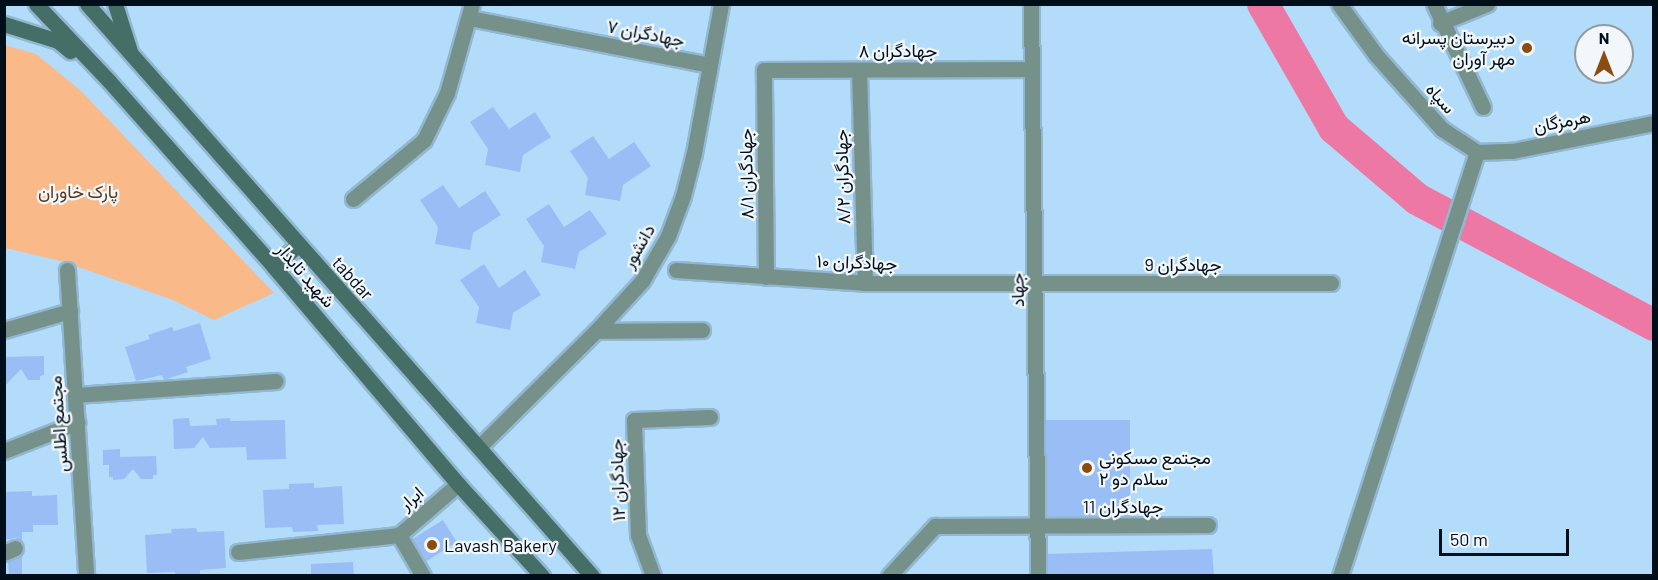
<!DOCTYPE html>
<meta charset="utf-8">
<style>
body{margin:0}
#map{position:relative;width:1658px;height:580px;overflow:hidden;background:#b2dcf9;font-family:Barlow,Vazirmatn,sans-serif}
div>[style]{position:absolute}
.green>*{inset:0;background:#f9b989}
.river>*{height:32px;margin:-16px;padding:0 16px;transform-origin:16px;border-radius:16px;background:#ec78a3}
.building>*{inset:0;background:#99bef6;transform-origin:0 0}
.roads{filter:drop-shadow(2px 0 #92b7d1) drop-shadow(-2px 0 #92b7d1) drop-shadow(0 2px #92b7d1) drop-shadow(0 -2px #92b7d1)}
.minor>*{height:15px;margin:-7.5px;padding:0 7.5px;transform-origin:7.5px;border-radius:7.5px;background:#75918a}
.tertiary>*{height:15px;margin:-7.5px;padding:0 7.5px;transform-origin:7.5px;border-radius:7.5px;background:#75918a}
.secondary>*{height:15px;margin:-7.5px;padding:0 7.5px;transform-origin:7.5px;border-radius:7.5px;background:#456f66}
.dots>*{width:16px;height:16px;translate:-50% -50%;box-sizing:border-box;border:3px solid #f2f7fb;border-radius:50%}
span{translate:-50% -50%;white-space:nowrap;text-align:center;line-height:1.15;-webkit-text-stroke:4.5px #f2f7fb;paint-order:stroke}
.street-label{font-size:18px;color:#000e1a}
.poi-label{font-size:18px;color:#000e1a}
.right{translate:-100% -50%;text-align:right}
.left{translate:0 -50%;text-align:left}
.park-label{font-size:18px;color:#5d3716}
.frame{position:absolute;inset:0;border:6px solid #000e1a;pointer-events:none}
.north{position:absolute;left:1574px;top:24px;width:60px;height:60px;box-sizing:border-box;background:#f2f7fb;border:2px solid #919aa1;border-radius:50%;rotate:0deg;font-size:16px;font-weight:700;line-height:24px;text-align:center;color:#000e1a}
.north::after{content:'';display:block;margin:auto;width:21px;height:27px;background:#8a4c0f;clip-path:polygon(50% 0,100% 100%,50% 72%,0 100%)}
.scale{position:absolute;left:1439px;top:529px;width:130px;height:27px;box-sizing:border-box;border:3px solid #000e1a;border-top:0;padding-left:8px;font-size:18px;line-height:21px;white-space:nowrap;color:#000e1a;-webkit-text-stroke:4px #f2f7fb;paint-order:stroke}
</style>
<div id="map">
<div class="green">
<i style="clip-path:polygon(5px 45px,36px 54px,81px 91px,274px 293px,214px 320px,173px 300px,61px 261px,5px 248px)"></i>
</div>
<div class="river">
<i style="left:1263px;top:4px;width:143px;rotate:60.2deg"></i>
<i style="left:1334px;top:128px;width:109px;rotate:40.5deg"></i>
<i style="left:1417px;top:199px;width:268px;rotate:28deg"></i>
</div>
<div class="building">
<i style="clip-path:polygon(493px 107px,509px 129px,535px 112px,551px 137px,523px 155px,520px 172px,485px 165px,488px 149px,470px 122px)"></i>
<i style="clip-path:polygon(593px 136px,609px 159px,634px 142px,651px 166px,623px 185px,620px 201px,585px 195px,588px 178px,570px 151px)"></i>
<i style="clip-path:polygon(443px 185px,459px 208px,485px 191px,501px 215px,473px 233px,470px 250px,435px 244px,438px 227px,420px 200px)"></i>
<i style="clip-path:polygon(549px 204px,564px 227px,590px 210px,607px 234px,579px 252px,575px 269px,541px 262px,544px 246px,526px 219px)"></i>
<i style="clip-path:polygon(484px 264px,499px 288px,525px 270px,541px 295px,513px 313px,510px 330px,476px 323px,479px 307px,460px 280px)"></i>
<i style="clip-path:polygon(200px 323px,211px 359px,186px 367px,188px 372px,167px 379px,164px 379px,162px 375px,136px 381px,125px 347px,150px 339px,148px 335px,172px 327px,174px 331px)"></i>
<i style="clip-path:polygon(44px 356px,44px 375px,40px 376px,40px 380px,28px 380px,21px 369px,4px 387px,4px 357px)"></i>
<i style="clip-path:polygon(189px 418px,190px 426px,217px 425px,216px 419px,230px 418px,230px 421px,285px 420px,286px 459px,247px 460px,246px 447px,210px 448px,203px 437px,194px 448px,174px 449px,173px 419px)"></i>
<i style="left:1046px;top:420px;width:84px;height:96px"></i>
<i style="clip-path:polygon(120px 449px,120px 457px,156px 456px,157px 475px,153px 475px,153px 479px,141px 479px,133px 469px,124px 479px,113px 480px,113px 477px,109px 477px,109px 465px,103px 465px,103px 450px)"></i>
<i style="clip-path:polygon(314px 483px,314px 488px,342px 486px,344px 524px,317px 525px,318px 531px,293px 532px,292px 527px,265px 528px,263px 490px,289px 489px,289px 484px)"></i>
<i style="clip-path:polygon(32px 491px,32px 496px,57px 495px,58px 525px,33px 525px,33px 532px,22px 532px,22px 541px,15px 538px,4px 540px,4px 492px)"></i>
<i style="left:443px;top:520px;width:26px;height:36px;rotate:58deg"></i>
<i style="clip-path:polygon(196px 528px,197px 532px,224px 531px,226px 568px,200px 570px,200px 576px,175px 576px,175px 572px,147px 573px,145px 535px,172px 533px,171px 529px)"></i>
<i style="clip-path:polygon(1212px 549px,1214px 576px,1048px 576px,1047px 554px)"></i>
<i style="clip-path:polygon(22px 555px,22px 576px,9px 576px,8px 562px)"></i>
<i style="clip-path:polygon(353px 562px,354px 576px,311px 576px,311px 564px)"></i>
</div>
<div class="roads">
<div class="minor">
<i style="left:1434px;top:4px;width:114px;rotate:64.6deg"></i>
<i style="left:470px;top:18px;width:244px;rotate:11.1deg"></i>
<i style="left:1440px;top:23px;width:51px;rotate:-22deg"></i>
<i style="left:859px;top:70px;width:213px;rotate:88.4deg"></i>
<i style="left:353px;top:199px;width:92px;rotate:-39.7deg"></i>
<i style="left:424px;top:140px;width:52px;rotate:-63.9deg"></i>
<i style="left:447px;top:93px;width:92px;rotate:-74.3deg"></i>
<i style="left:67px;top:270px;width:307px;rotate:86.4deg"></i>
<i style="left:676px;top:270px;width:189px;rotate:3.9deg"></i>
<i style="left:865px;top:283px;width:466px"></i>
<i style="left:766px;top:277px;width:207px;rotate:-90.6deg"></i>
<i style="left:764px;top:70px;width:268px;rotate:-0.2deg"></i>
<i style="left:4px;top:330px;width:69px;rotate:-16.1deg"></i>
<i style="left:596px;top:331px;width:106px;rotate:-0.5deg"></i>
<i style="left:76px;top:395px;width:200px;rotate:-4deg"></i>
<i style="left:4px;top:451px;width:79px;rotate:-21.4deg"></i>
<i style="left:238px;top:552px;width:162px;rotate:-6deg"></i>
<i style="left:4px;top:553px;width:12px;rotate:-24deg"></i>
<i style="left:423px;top:576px;width:48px;rotate:-120.3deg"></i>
<i style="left:399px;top:535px;width:78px;rotate:-40.8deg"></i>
<i style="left:653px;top:576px;width:44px;rotate:-110.1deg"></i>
<i style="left:638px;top:535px;width:115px;rotate:-92deg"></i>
<i style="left:634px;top:420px;width:76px;rotate:-2.3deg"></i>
<i style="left:889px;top:576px;width:68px;rotate:-47.4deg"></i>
<i style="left:935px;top:526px;width:273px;rotate:-0.2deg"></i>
<i style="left:1340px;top:576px;width:446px;rotate:-72.1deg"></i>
</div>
<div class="tertiary">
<i style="left:1031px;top:4px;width:572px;rotate:89.3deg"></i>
<i style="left:1339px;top:4px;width:63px;rotate:54deg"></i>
<i style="left:1376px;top:55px;width:99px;rotate:48.3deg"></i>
<i style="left:1442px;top:129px;width:42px;rotate:33.3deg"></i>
<i style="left:1477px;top:152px;width:35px;rotate:-2deg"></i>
<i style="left:1512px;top:151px;width:145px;rotate:-11.2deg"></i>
<i style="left:479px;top:447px;width:165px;rotate:-44.8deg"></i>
<i style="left:596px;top:331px;width:68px;rotate:-47.4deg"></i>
<i style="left:642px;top:281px;width:52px;rotate:-60deg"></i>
<i style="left:668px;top:236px;width:43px;rotate:-69.4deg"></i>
<i style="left:683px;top:196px;width:44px;rotate:-75.7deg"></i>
<i style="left:694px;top:153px;width:151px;rotate:-79.7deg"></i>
</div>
<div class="secondary">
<i style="left:36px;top:4px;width:106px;rotate:46.5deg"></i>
<i style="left:109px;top:81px;width:249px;rotate:48.4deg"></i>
<i style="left:274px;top:267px;width:285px;rotate:49.7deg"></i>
<i style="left:458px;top:484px;width:125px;rotate:47.6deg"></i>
<i style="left:87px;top:4px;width:763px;rotate:48.56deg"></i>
<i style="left:115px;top:4px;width:49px;rotate:72.3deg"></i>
<i style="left:4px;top:24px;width:57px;rotate:17.5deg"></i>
<i style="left:58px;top:41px;width:16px;rotate:40deg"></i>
<i style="left:274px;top:267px;width:33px;rotate:-43deg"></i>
</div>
</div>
<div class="dots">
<i style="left:1527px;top:48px;background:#8a4c0f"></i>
<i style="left:1087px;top:468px;background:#8a4c0f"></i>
<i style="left:432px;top:545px;background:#8a4c0f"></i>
</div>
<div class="street-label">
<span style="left:646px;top:33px;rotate:11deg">جهادگران ۷</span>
<span style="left:898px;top:50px">جهادگران ۸</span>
<span style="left:1441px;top:98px;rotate:48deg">سپاه</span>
<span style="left:1562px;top:121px;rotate:-11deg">هرمزگان</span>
<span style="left:746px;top:174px;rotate:-91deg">جهادگران ۸/۱</span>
<span style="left:842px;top:177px;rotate:-92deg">جهادگران ۸/۲</span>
<span style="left:638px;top:246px;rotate:-60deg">دانشور</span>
<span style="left:857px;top:262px;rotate:2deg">جهادگران ۱۰</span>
<span style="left:1183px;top:264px">جهادگران 9</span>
<span style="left:306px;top:275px;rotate:49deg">شهید تابدار</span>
<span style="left:353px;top:278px;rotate:48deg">tabdar</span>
<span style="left:1017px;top:290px;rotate:-91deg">جهاد</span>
<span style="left:58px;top:424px;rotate:-94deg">مجتمع اطلس</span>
<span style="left:617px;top:480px;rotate:-92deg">جهادگران ۱۲</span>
<span style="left:411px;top:498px;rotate:-41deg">ابرار</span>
<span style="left:1123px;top:506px">جهادگران 11</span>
</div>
<div class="poi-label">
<span class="right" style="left:1515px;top:48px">دبیرستان پسرانه<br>مهر آوران</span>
<span class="left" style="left:1099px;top:468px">مجتمع مسکونی<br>سلام دو ۲</span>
<span class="left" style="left:444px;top:545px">Lavash Bakery</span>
</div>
<div class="park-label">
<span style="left:78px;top:191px">پارک خاوران</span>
</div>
<div class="frame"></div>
<div class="north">N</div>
<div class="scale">50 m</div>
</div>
